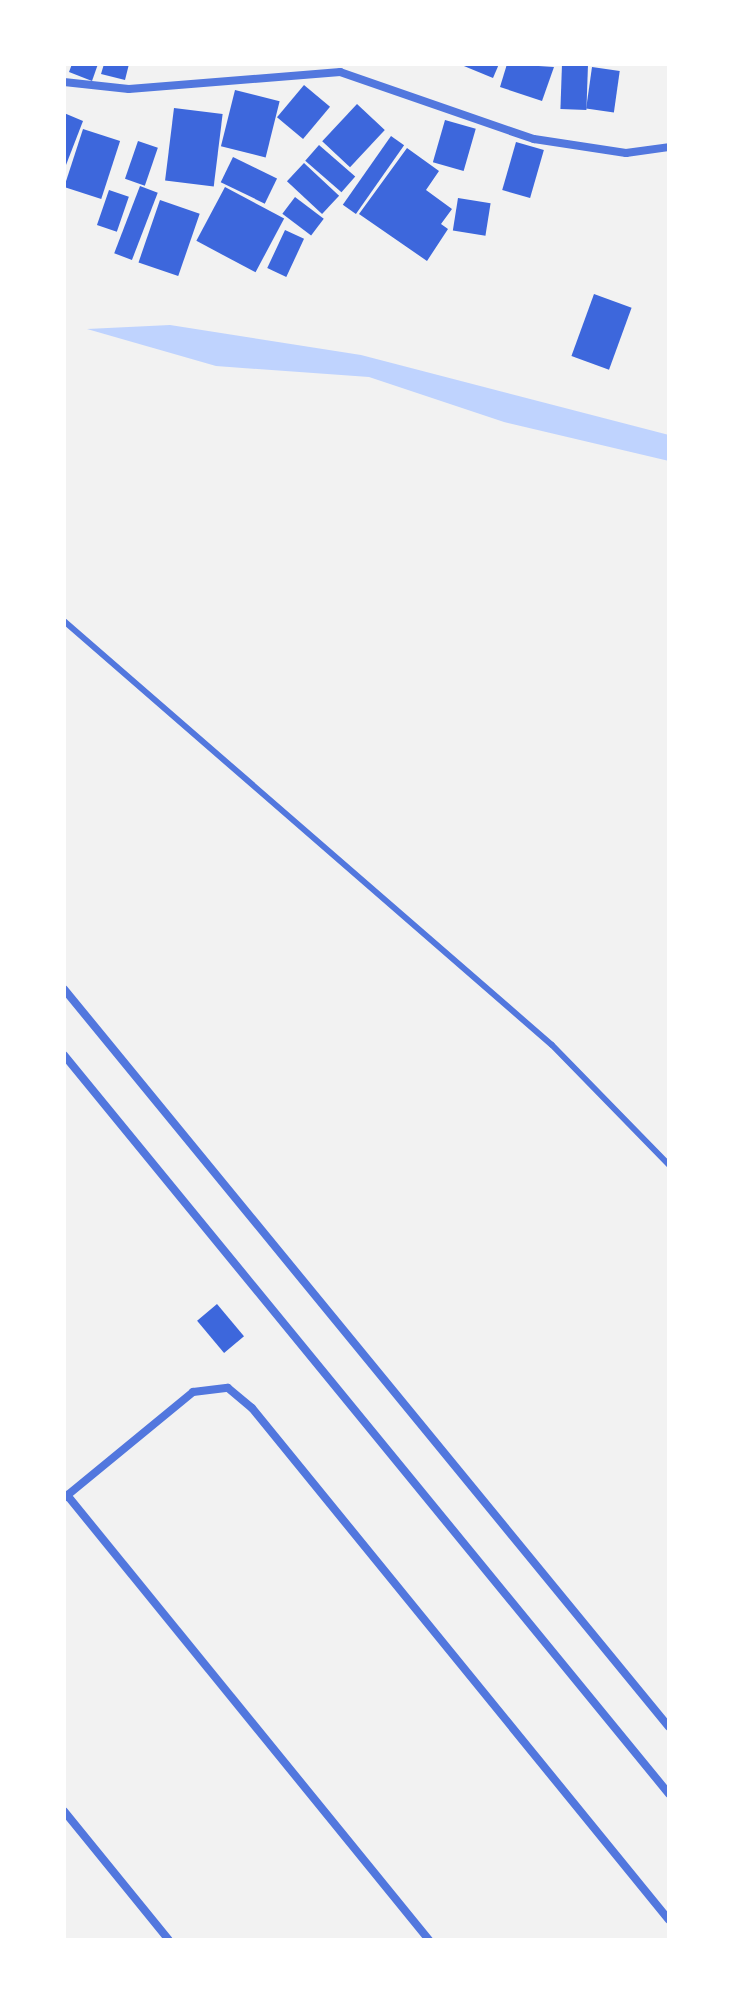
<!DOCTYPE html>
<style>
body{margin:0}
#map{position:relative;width:733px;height:2004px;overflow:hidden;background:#f2f2f2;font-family:"Noto Serif",serif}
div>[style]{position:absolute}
.water>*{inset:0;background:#bfd3fe}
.building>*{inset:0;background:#3d67dc;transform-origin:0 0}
.service>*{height:6px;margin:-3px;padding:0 3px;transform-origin:3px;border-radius:3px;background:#5277de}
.minor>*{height:8px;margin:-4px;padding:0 4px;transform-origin:4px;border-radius:4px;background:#5277de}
span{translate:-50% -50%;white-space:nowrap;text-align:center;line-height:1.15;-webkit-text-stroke:6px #fff;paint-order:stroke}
.frame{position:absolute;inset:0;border:66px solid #fff;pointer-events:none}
</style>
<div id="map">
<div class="water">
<i style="clip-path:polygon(170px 325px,361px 355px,669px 435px,669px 461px,504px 422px,369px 377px,216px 366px,87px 329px)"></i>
</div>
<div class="building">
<i style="clip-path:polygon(72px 64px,98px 64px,92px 81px,69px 72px)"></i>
<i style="clip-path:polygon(104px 64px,129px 64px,125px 80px,101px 74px)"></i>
<i style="clip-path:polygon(459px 64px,499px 64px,493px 78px)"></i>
<i style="clip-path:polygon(507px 64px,554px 67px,542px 101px,500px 87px)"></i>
<i style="left:562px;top:64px;width:26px;height:45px;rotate:2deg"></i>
<i style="left:592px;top:67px;width:28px;height:42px;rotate:8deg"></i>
<i style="left:304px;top:85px;width:34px;height:42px;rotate:40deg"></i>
<i style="left:235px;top:90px;width:46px;height:58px;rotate:14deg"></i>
<i style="left:357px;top:104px;width:38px;height:51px;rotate:43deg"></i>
<i style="left:174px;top:108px;width:49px;height:73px;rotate:7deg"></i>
<i style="clip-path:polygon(64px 113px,83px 121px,66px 165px,64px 164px)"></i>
<i style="left:445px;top:120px;width:32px;height:44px;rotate:16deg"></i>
<i style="left:83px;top:129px;width:39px;height:61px;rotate:18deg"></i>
<i style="left:391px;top:136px;width:16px;height:84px;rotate:35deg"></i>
<i style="left:138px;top:141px;width:21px;height:40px;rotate:19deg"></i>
<i style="left:516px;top:142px;width:29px;height:50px;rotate:16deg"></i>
<i style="left:319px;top:145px;width:48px;height:21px;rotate:41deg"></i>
<i style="clip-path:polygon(407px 148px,439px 171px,426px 190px,452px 209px,441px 224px,448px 229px,427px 261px,359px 214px)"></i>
<i style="left:233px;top:157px;width:49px;height:28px;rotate:26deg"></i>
<i style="left:304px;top:163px;width:48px;height:25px;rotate:43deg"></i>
<i style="left:140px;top:186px;width:19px;height:72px;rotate:21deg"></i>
<i style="left:225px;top:187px;width:67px;height:61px;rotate:28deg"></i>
<i style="left:109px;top:190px;width:21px;height:37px;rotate:19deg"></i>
<i style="left:295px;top:197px;width:36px;height:21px;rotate:37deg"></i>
<i style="left:458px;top:198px;width:33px;height:33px;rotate:9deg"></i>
<i style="left:160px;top:200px;width:42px;height:66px;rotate:19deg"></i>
<i style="left:285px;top:230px;width:21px;height:42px;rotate:25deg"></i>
<i style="left:594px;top:294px;width:40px;height:66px;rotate:20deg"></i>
<i style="left:217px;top:1304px;width:42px;height:26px;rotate:50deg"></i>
</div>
<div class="service">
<i style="left:64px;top:621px;width:646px;rotate:40.99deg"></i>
<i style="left:552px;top:1045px;width:168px;rotate:45.7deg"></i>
</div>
<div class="minor">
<i style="left:64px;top:82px;width:65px;rotate:6.1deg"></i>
<i style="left:129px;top:89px;width:212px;rotate:-4.6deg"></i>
<i style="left:340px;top:72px;width:205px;rotate:19.1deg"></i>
<i style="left:534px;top:139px;width:93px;rotate:8.7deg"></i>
<i style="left:626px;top:153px;width:43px;rotate:-7.9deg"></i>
<i style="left:64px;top:989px;width:954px;rotate:50.66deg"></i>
<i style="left:64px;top:1055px;width:955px;rotate:50.69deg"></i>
<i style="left:67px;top:1495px;width:574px;rotate:50.87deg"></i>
<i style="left:64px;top:1498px;width:167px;rotate:-39.4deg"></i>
<i style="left:193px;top:1392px;width:35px;rotate:-7deg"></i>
<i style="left:228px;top:1388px;width:31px;rotate:40deg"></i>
<i style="left:252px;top:1408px;width:660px;rotate:50.84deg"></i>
<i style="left:64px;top:1811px;width:166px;rotate:50.9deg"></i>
</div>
<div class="frame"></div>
</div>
